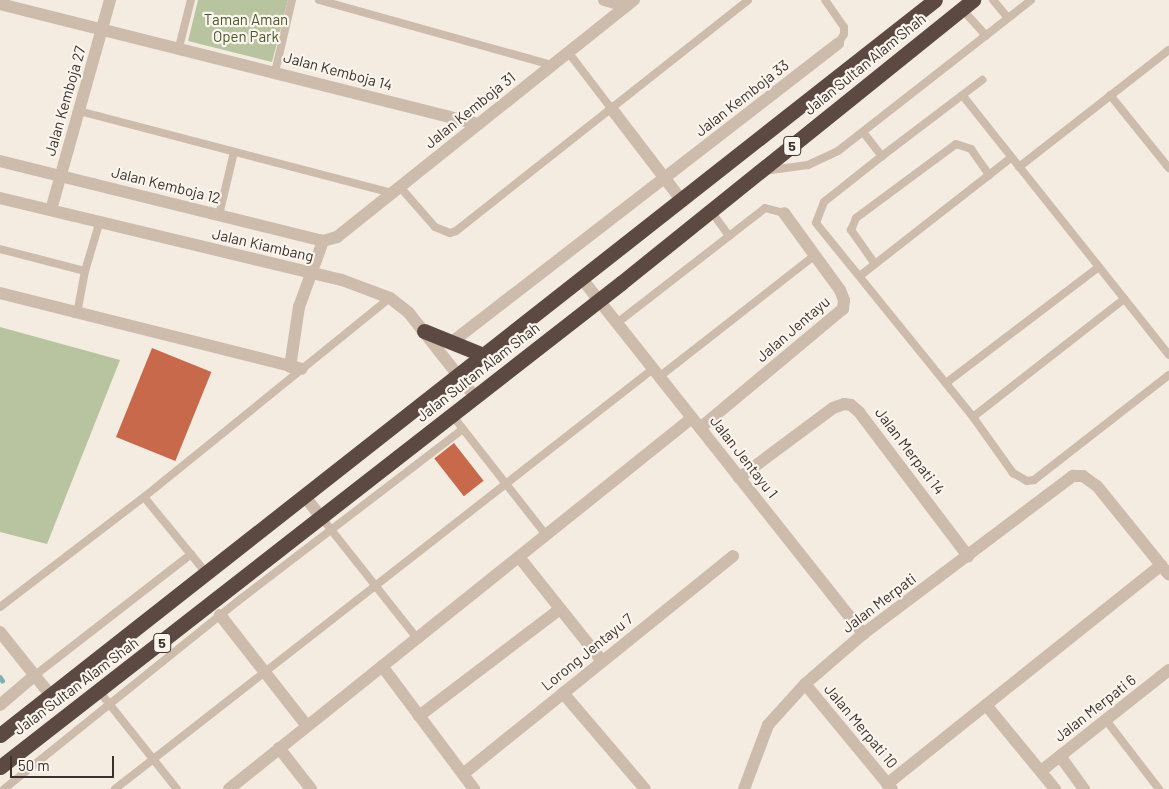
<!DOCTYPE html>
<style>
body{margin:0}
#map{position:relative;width:1169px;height:789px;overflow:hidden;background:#f4ebe1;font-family:Barlow,sans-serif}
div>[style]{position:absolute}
.green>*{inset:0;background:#b8c4a0}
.stream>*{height:4.5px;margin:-2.25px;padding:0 2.25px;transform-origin:2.25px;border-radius:2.25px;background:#7fb0b2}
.building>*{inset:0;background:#c8694b;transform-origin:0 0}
.lane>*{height:8px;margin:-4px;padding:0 4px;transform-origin:4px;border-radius:4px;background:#cdbbac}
.street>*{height:12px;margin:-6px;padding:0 6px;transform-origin:6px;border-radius:6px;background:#cdbbac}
.highway>*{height:15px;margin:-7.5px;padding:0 7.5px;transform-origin:7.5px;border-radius:7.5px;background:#5c4a42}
span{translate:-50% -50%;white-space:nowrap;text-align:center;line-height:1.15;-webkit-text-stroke:4.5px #fbf5ee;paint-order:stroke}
.shield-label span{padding:1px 4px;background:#fbf5ee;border:1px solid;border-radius:4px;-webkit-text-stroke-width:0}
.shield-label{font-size:14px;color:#3b302b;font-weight:700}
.park-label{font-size:15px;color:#4a5a2e}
.street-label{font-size:15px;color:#3b302b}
.scale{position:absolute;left:10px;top:756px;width:104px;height:22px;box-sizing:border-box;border:2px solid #3b302b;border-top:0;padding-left:6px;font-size:15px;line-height:18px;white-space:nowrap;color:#3b302b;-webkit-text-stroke:4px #fbf5ee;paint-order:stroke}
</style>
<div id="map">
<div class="green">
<i style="clip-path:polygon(198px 0,288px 0,272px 62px,188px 41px)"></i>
<i style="clip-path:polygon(0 327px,120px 360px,47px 544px,0 532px)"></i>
</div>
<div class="stream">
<i style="left:0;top:677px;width:4px;rotate:56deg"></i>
</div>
<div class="building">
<i style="left:152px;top:348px;width:64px;height:96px;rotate:22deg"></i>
<i style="left:454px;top:443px;width:48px;height:25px;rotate:52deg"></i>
</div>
<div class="lane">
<i style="left:319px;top:0;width:242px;rotate:15.6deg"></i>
<i style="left:825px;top:0;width:33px;rotate:55deg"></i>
<i style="left:844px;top:27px;width:7px;rotate:90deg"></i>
<i style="left:844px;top:34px;width:12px;rotate:121deg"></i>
<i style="left:993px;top:0;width:23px;rotate:50deg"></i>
<i style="left:962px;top:9px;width:36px;rotate:48deg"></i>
<i style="left:179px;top:47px;width:49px;rotate:-75.7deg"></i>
<i style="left:568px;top:52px;width:71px;rotate:52.5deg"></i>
<i style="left:275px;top:72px;width:74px;rotate:-76.7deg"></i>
<i style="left:1110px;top:95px;width:94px;rotate:51.1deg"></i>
<i style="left:963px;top:96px;width:331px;rotate:51.5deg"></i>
<i style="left:79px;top:111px;width:324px;rotate:14.7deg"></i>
<i style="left:863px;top:132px;width:31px;rotate:52deg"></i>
<i style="left:882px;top:156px;width:74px;rotate:141.6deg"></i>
<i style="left:824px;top:202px;width:22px;rotate:111deg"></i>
<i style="left:816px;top:223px;width:250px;rotate:51deg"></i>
<i style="left:973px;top:417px;width:69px;rotate:54.5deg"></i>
<i style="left:1013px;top:473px;width:16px;rotate:30deg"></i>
<i style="left:1027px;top:481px;width:7px;rotate:-8deg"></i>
<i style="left:1034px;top:480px;width:171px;rotate:-37.9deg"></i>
<i style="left:882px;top:156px;width:126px;rotate:-37.2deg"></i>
<i style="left:1019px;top:167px;width:190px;rotate:-38deg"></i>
<i style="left:764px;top:171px;width:44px;rotate:-7.8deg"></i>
<i style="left:808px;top:165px;width:33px;rotate:-25deg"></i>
<i style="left:838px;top:151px;width:245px;rotate:-38deg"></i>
<i style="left:400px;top:187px;width:53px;rotate:48.8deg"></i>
<i style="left:435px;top:227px;width:16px;rotate:22deg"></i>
<i style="left:450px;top:233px;width:6px;rotate:-18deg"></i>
<i style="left:456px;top:231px;width:372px;rotate:-38.3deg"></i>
<i style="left:711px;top:211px;width:31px;rotate:54deg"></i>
<i style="left:219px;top:215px;width:65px;rotate:-76.6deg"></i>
<i style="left:0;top:249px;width:88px;rotate:14.5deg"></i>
<i style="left:85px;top:271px;width:49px;rotate:-73.4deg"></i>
<i style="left:875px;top:264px;width:42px;rotate:-125.2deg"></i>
<i style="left:851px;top:230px;width:13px;rotate:-67deg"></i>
<i style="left:856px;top:218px;width:124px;rotate:-36.5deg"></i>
<i style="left:956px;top:144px;width:16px;rotate:18deg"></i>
<i style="left:971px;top:149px;width:32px;rotate:55deg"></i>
<i style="left:861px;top:275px;width:190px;rotate:-38deg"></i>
<i style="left:77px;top:314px;width:44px;rotate:-79.5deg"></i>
<i style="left:617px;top:323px;width:187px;rotate:-37.8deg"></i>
<i style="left:765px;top:208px;width:20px;rotate:15deg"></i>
<i style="left:659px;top:377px;width:198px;rotate:-38deg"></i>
<i style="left:946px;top:383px;width:192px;rotate:-37.2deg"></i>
<i style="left:452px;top:415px;width:152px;rotate:51.9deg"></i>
<i style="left:973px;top:417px;width:192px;rotate:-38deg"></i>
<i style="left:144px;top:497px;width:99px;rotate:50.7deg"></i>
<i style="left:321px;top:517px;width:154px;rotate:51.6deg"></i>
<i style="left:0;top:607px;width:181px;rotate:-37.4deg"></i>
<i style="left:144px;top:497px;width:316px;rotate:-39deg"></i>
<i style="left:34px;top:676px;width:199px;rotate:-37.8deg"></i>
<i style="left:99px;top:691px;width:125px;rotate:51.5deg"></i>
<i style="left:1106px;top:720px;width:87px;rotate:52.5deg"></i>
<i style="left:4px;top:789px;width:300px;rotate:-38.8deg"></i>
<i style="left:238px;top:601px;width:283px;rotate:-37.4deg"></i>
<i style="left:115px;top:789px;width:683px;rotate:-37.98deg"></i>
</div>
<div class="street">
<i style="left:604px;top:0;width:23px;rotate:15deg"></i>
<i style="left:0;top:4px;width:493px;rotate:14.1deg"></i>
<i style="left:611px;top:108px;width:117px;rotate:52.6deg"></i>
<i style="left:0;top:161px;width:333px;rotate:13.9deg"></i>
<i style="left:0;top:198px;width:352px;rotate:13.5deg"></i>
<i style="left:342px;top:280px;width:51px;rotate:20.6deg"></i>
<i style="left:390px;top:298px;width:24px;rotate:38deg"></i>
<i style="left:409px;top:313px;width:107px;rotate:51.8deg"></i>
<i style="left:51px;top:210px;width:218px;rotate:-74.3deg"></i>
<i style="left:323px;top:241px;width:15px;rotate:-16deg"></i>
<i style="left:337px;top:237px;width:380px;rotate:-38.6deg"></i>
<i style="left:582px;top:279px;width:453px;rotate:51.6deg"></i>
<i style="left:0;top:293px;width:311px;rotate:14.1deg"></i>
<i style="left:452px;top:342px;width:488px;rotate:-37.7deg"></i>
<i style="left:290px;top:367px;width:61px;rotate:-81.5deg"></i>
<i style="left:299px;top:307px;width:70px;rotate:-70deg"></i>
<i style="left:700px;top:428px;width:186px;rotate:-39.8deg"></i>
<i style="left:843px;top:309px;width:9px;rotate:-84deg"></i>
<i style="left:844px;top:300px;width:11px;rotate:-112deg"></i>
<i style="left:840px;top:290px;width:95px;rotate:-126deg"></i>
<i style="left:739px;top:478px;width:117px;rotate:-36.7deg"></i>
<i style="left:833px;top:408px;width:12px;rotate:-20deg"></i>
<i style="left:844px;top:404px;width:7px;rotate:8deg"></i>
<i style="left:851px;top:405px;width:11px;rotate:41deg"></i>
<i style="left:859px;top:412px;width:181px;rotate:52.9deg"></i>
<i style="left:306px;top:498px;width:24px;rotate:52deg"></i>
<i style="left:519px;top:557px;width:133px;rotate:51.4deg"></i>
<i style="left:220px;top:615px;width:141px;rotate:51.9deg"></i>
<i style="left:0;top:632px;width:82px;rotate:51.4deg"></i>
<i style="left:382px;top:666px;width:154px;rotate:53.2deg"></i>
<i style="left:805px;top:684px;width:136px;rotate:50.4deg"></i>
<i style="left:563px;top:693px;width:126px;rotate:49.5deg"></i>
<i style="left:0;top:705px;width:45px;rotate:-40.5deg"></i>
<i style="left:986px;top:705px;width:109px;rotate:50.6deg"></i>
<i style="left:419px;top:716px;width:177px;rotate:-37.2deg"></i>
<i style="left:279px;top:748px;width:52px;rotate:52deg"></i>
<i style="left:1060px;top:756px;width:41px;rotate:54deg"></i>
<i style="left:1041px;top:771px;width:163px;rotate:-38.3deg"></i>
<i style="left:463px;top:774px;width:347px;rotate:-38.9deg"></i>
<i style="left:887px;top:784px;width:351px;rotate:-38.6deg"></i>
<i style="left:229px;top:789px;width:593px;rotate:-38.71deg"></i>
<i style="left:744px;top:789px;width:68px;rotate:-69.4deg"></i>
<i style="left:768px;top:725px;width:55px;rotate:-47.9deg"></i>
<i style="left:805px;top:684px;width:77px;rotate:-40.8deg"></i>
<i style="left:863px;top:634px;width:263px;rotate:-37deg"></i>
<i style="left:1073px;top:476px;width:10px"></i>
<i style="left:1083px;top:476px;width:17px;rotate:36deg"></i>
<i style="left:1097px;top:486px;width:114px;rotate:51deg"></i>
</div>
<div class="highway">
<i style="left:424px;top:331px;width:67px;rotate:22deg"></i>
<i style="left:0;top:735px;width:1189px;rotate:-38.17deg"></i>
<i style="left:0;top:767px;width:787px;rotate:-37.93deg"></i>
<i style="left:621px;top:283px;width:452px;rotate:-38.8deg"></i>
</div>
<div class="shield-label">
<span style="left:792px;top:146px">5</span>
<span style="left:162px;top:643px">5</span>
</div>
<div class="park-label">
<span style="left:246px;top:28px">Taman Aman<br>Open Park</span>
</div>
<div class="street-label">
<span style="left:865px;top:64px;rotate:-39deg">Jalan Sultan Alam Shah</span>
<span style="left:338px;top:71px;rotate:15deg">Jalan Kemboja 14</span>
<span style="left:742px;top:98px;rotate:-38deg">Jalan Kemboja 33</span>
<span style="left:65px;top:101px;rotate:-74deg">Jalan Kemboja 27</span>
<span style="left:470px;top:110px;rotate:-39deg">Jalan Kemboja 31</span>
<span style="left:166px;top:185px;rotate:14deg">Jalan Kemboja 12</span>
<span style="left:263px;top:245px;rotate:13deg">Jalan Kiambang</span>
<span style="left:793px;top:329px;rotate:-41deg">Jalan Jentayu</span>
<span style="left:478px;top:372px;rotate:-38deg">Jalan Sultan Alam Shah</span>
<span style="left:910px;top:451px;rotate:53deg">Jalan Merpati 14</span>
<span style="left:744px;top:457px;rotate:52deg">Jalan Jentayu 1</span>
<span style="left:879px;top:603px;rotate:-37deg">Jalan Merpati</span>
<span style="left:587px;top:652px;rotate:-39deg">Lorong Jentayu 7</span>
<span style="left:76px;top:686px;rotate:-37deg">Jalan Sultan Alam Shah</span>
<span style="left:1095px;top:708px;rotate:-38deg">Jalan Merpati 6</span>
<span style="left:861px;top:726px;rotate:50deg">Jalan Merpati 10</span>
</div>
<div class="scale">50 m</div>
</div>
